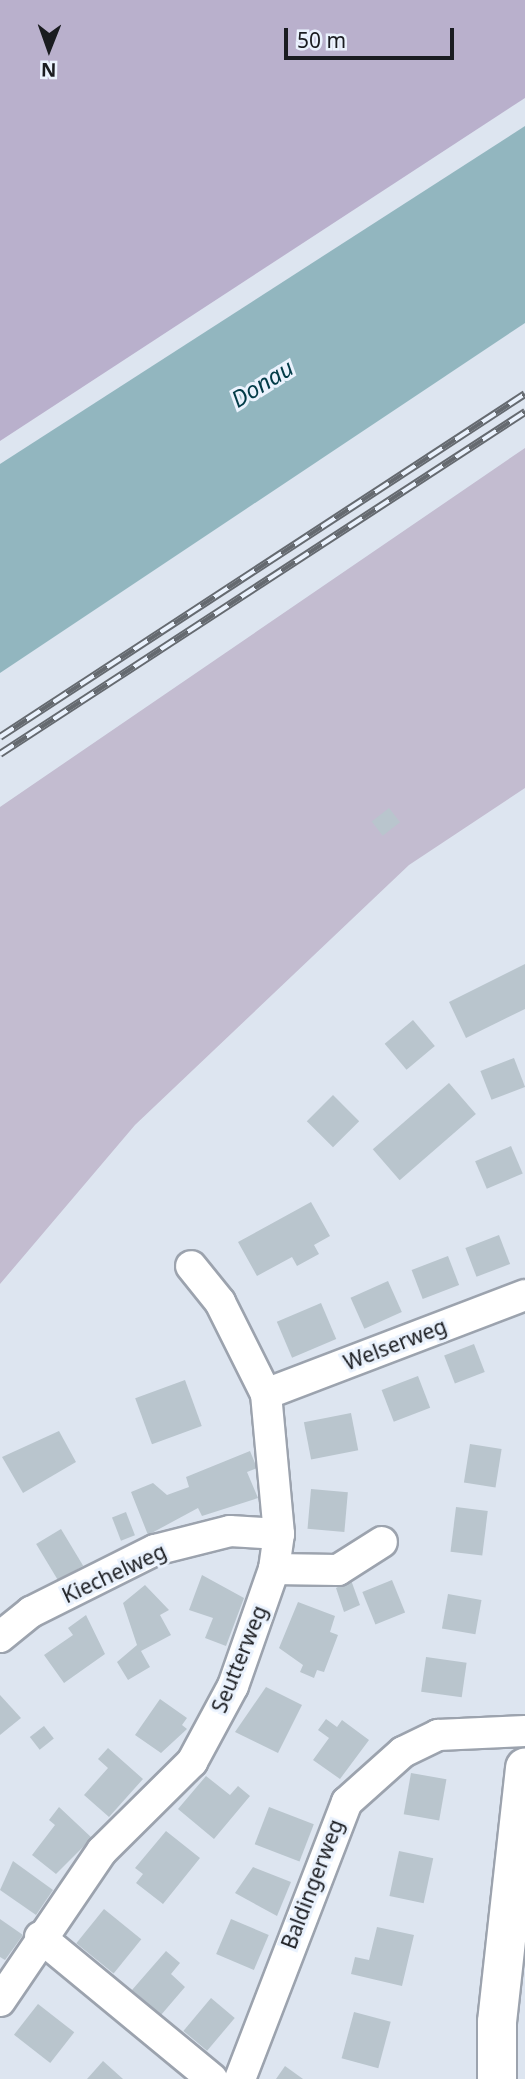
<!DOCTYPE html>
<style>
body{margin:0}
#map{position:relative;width:525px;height:2079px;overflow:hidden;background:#dde5f0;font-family:"Noto Sans",sans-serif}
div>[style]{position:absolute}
.green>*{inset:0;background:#c3bcd0}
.forest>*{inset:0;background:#b9b0cc}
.water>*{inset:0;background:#92b6bf}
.building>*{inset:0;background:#b9c5cd;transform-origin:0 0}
.roads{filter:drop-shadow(2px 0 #9ca3ae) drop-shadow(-2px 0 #9ca3ae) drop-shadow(0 2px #9ca3ae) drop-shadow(0 -2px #9ca3ae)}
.minor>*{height:30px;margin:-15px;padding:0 15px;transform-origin:15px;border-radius:15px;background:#fff}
.major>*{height:38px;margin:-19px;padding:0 19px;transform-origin:19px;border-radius:19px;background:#fff}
.rail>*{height:8px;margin-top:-4px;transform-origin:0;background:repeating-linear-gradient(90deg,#eaf2fd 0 16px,#656a70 0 32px);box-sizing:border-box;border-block:2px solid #656a70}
span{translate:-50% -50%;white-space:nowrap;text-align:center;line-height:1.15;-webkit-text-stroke:6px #eaf2fd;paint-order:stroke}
.street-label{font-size:21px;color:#1a1c20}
.water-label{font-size:23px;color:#023b47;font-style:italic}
.north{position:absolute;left:14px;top:14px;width:70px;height:70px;-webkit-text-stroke:5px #eaf2fd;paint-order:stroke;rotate:181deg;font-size:19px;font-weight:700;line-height:28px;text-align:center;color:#1a1c20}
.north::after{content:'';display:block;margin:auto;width:24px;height:32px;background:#1a1c20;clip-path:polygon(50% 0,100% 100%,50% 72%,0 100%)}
.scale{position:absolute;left:284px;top:28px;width:170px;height:32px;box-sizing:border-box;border:4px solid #1a1c20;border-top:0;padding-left:9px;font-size:21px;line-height:24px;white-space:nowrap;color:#1a1c20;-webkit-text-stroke:5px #eaf2fd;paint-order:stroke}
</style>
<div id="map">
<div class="green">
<i style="clip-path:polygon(525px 448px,525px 788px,409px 865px,135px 1125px,0 1284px,0 807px)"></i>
</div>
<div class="forest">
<i style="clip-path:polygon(0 0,525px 0,525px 98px,0 441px)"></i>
</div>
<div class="water">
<i style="clip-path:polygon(525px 126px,525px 323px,0 673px,0 464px)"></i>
</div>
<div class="building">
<i style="left:389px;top:808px;width:18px;height:22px;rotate:52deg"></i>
<i style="clip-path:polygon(525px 964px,525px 1009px,466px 1038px,449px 1002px)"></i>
<i style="left:413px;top:1020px;width:34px;height:37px;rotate:50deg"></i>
<i style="left:514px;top:1058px;width:31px;height:36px;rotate:69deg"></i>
<i style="left:449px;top:1083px;width:41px;height:101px;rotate:49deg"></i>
<i style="left:333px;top:1095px;width:37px;height:37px;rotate:45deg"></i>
<i style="left:511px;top:1146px;width:30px;height:39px;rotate:67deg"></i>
<i style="clip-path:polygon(311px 1202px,330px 1236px,314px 1245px,319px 1254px,297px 1266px,292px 1257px,257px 1276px,238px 1242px)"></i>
<i style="left:499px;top:1235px;width:31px;height:36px;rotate:69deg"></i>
<i style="left:448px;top:1256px;width:31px;height:39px;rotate:69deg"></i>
<i style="left:388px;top:1281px;width:34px;height:41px;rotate:66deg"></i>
<i style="left:321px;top:1303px;width:39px;height:48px;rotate:67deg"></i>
<i style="left:474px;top:1344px;width:30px;height:32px;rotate:69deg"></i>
<i style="left:418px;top:1376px;width:34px;height:39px;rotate:69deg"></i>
<i style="left:185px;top:1380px;width:49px;height:53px;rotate:70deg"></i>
<i style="left:351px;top:1413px;width:38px;height:48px;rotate:79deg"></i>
<i style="clip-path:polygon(59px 1431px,76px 1462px,23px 1493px,2px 1457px)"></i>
<i style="left:470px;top:1444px;width:32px;height:39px;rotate:9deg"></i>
<i style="clip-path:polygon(250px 1451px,257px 1468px,247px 1472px,258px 1498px,202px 1516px,198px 1508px,148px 1535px,131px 1492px,153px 1483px,167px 1495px,189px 1487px,186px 1477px)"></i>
<i style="left:311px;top:1489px;width:37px;height:40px;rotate:5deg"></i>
<i style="left:456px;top:1507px;width:32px;height:45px;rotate:7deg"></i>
<i style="left:126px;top:1512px;width:25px;height:15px;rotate:69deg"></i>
<i style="left:61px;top:1529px;width:43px;height:29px;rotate:59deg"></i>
<i style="clip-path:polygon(202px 1575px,244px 1598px,226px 1646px,205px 1638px,213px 1618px,189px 1610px)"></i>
<i style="clip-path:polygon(351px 1580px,360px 1605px,344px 1612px,336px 1588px)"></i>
<i style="left:392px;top:1580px;width:35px;height:32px;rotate:68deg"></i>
<i style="clip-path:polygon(145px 1585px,169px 1610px,160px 1615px,171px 1635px,141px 1651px,150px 1667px,128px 1680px,117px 1662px,137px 1645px,123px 1603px)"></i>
<i style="left:448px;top:1594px;width:34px;height:35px;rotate:10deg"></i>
<i style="clip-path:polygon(298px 1602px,335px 1616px,330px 1632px,338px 1635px,324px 1672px,317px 1670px,314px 1678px,300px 1672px,303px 1665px,279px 1648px)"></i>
<i style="clip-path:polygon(86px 1615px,105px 1654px,64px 1683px,44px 1655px,73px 1635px,68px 1628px)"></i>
<i style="left:426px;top:1657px;width:41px;height:35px;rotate:8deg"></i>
<i style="clip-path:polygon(266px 1687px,302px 1705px,278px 1753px,235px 1732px)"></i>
<i style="clip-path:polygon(0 1695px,21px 1718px,0 1735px)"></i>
<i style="clip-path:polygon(160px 1699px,187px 1718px,182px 1725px,187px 1729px,161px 1753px,135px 1735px)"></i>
<i style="clip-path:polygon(326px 1719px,337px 1727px,342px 1720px,369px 1740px,340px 1779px,313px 1760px,329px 1738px,318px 1730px)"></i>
<i style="left:44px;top:1726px;width:16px;height:18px;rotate:52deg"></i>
<i style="clip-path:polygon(108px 1748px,143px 1779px,109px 1817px,84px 1795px,108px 1768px,98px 1759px)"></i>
<i style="left:411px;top:1773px;width:36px;height:42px;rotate:10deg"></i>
<i style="clip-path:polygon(206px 1776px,230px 1795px,238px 1786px,250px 1796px,214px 1839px,178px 1809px)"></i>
<i style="clip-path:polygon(59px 1807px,92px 1838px,56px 1874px,32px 1855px,55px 1825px,49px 1820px)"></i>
<i style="left:269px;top:1807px;width:48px;height:40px;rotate:21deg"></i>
<i style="clip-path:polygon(166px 1831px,200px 1858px,163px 1904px,136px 1883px,143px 1874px,135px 1868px)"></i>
<i style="left:399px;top:1851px;width:35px;height:46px;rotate:12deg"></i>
<i style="clip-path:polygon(13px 1861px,53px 1890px,36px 1915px,0 1890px)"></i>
<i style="clip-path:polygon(253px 1867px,291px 1882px,277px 1916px,235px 1893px)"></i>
<i style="left:104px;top:1909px;width:48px;height:44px;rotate:39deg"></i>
<i style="clip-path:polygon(0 1919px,23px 1935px,5px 1960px,0 1957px)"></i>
<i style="left:231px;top:1919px;width:41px;height:38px;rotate:23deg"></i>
<i style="clip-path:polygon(377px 1927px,414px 1935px,402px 1986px,351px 1974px,355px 1957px,369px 1960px)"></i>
<i style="clip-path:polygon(166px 1951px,180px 1963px,171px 1974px,185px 1987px,161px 2015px,132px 1990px)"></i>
<i style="left:211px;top:1998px;width:31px;height:43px;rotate:40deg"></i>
<i style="left:38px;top:2004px;width:46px;height:39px;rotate:38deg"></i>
<i style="left:354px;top:2012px;width:38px;height:48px;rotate:15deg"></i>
<i style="clip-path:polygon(103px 2061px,123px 2079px,87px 2079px)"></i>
<i style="clip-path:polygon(285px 2066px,303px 2079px,276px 2079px)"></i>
</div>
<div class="roads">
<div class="minor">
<i style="left:266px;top:1394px;width:277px;rotate:-20.9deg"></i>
<i style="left:274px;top:1569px;width:64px;rotate:0.9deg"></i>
<i style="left:338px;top:1570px;width:52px;rotate:-32.5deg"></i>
<i style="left:0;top:1637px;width:40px;rotate:-39deg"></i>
<i style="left:31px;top:1612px;width:139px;rotate:-26.6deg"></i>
<i style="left:155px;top:1550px;width:77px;rotate:-14.2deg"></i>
<i style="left:230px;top:1531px;width:49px;rotate:3.5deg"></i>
<i style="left:40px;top:1937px;width:223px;rotate:39.5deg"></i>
<i style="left:0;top:2001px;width:181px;rotate:-55.8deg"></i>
<i style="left:102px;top:1851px;width:127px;rotate:-44.7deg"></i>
<i style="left:192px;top:1762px;width:86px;rotate:-61.7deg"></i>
<i style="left:233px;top:1686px;width:124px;rotate:-70.7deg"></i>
<i style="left:274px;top:1569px;width:35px;rotate:-82deg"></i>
<i style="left:279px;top:1534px;width:141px;rotate:-95.3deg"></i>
<i style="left:266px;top:1394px;width:103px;rotate:-116.6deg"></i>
<i style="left:220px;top:1302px;width:46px;rotate:-128.9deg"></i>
<i style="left:240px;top:2079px;width:297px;rotate:-68.9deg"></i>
<i style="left:347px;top:1802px;width:75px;rotate:-41.8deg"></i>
<i style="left:403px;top:1752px;width:39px;rotate:-26deg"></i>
<i style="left:438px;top:1735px;width:87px;rotate:-2.6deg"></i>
</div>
<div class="major">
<i style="left:497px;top:2079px;width:57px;rotate:-90deg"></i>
<i style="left:497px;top:2022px;width:256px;rotate:-83.7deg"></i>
</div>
</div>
<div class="rail">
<i style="left:0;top:737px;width:627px;rotate:-33.16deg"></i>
<i style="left:0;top:754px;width:627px;rotate:-33.08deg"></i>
</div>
<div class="street-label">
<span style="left:395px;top:1344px;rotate:-21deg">Welserweg</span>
<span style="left:114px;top:1573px;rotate:-25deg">Kiechelweg</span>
<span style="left:239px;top:1659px;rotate:-68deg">Seutterweg</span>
<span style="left:312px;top:1884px;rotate:-69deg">Baldingerweg</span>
</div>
<div class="water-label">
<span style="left:262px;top:383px;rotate:-32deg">Donau</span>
</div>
<div class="north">N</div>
<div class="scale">50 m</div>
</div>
